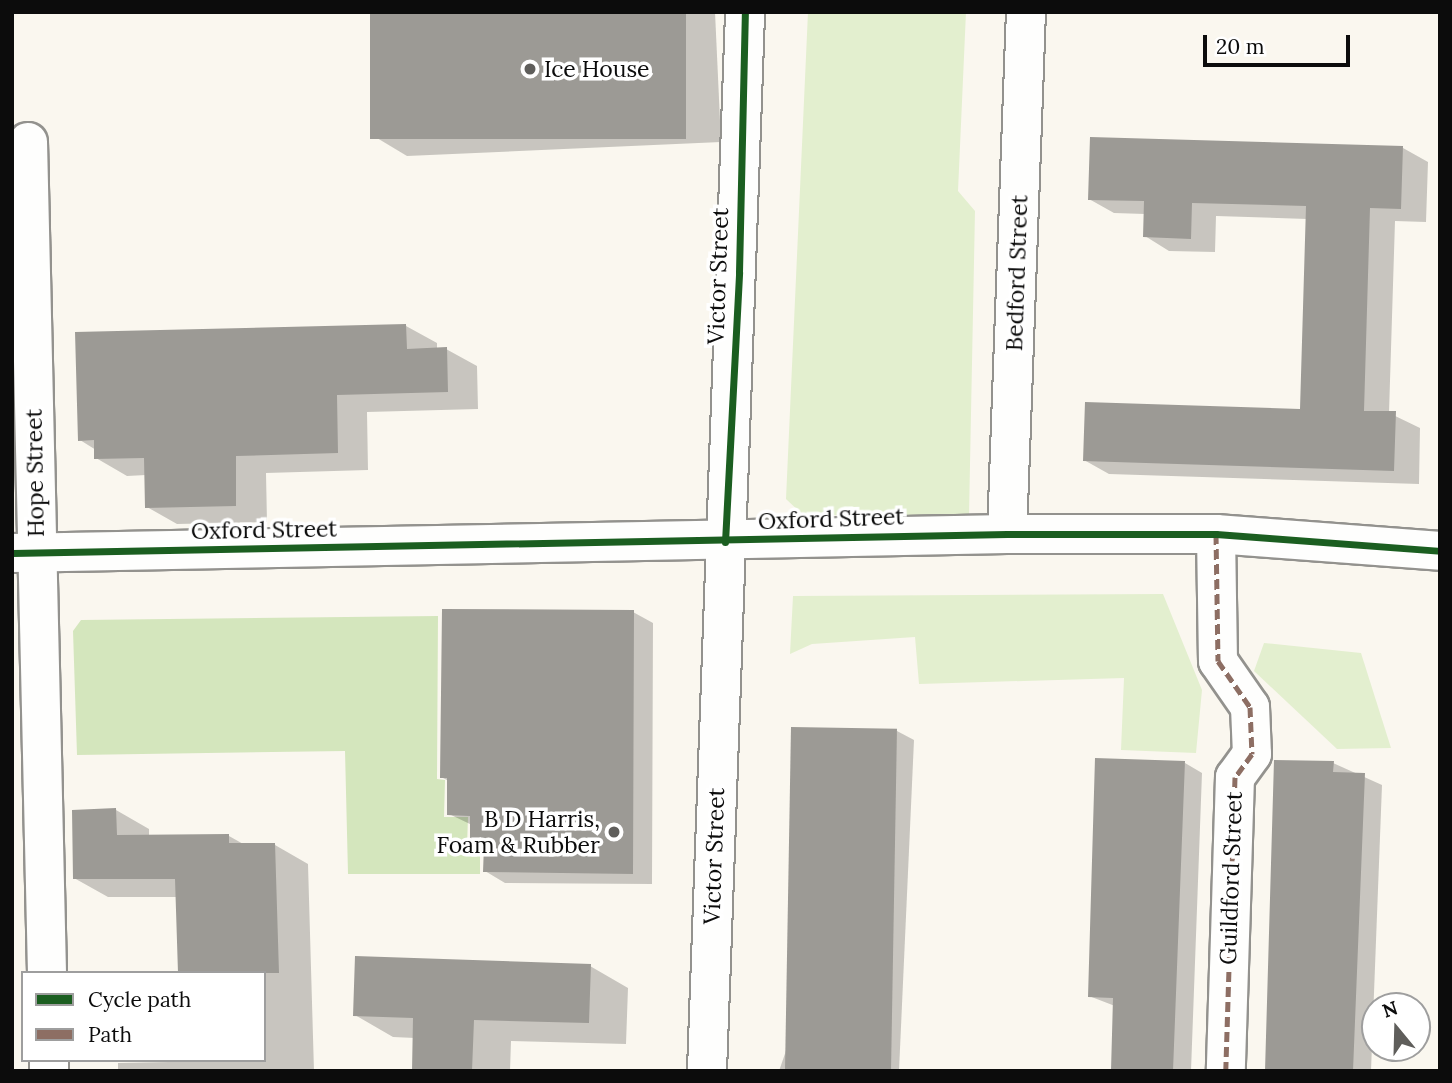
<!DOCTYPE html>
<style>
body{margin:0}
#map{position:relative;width:1452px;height:1083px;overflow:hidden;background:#faf7ef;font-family:Lora,serif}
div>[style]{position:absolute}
.green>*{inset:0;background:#e3efcf}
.forest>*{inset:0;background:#d4e6bd}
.shadow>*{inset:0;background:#0003}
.building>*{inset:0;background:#9c9a95;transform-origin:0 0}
.roads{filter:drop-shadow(2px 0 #93928e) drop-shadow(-2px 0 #93928e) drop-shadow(0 2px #93928e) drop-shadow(0 -2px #93928e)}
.street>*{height:38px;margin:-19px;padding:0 19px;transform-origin:19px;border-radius:19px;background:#fefefd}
.quiet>*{height:5px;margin-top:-2.5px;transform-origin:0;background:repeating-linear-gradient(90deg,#8d6e63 0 10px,transparent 0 15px)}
.cycleway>*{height:7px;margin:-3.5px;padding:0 3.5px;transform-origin:3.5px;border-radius:3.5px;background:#1b5e20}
.dots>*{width:19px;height:19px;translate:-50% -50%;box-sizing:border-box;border:4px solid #fff;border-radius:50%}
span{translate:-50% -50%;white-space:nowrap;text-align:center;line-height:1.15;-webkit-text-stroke:7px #fff;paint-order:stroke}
.poi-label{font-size:23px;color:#0c0c0c}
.left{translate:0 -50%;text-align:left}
.right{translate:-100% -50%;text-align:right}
.street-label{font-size:23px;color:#0c0c0c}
.frame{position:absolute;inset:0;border:14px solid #0c0c0c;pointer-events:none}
.legend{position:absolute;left:21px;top:971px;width:245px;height:91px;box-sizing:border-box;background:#fff;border:2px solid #9e9e9e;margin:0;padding:9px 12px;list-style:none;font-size:21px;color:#0c0c0c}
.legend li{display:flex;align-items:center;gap:14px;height:35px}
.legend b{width:35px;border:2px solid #9e9e9e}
.north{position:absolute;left:1361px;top:992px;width:70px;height:70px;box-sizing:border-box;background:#fff;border:2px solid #9e9e9e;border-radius:50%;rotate:341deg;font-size:19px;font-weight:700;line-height:28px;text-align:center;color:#0c0c0c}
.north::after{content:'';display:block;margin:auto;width:24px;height:32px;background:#5f5e5b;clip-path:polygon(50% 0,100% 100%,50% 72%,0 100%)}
.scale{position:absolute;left:1203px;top:35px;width:147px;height:32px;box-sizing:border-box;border:4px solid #0c0c0c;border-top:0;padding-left:9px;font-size:21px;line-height:24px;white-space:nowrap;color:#0c0c0c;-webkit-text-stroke:5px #fff;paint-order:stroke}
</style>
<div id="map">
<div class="green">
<i style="clip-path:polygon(808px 12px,966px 12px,958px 191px,975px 211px,969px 516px,803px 515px,786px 499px)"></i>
<i style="clip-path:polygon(1163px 594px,1202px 690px,1196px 753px,1121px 750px,1124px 678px,919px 684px,915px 637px,812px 644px,790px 654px,793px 596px)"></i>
<i style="clip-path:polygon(1264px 643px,1361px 653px,1391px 748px,1337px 749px,1254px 671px)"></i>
</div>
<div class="forest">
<i style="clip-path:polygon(438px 616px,437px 779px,445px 780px,444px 817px,468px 817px,467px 847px,480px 847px,480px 874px,348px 874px,345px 751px,77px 755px,73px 631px,81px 620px)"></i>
</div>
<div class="shadow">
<i style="clip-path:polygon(371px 12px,715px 12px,721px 142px,407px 156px,377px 138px)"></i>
<i style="clip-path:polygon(1403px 148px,1428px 162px,1426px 222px,1395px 221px,1389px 413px,1420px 428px,1419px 484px,1109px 474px,1084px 460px,1302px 411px,1307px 219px,1216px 216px,1215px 252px,1169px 251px,1145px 236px,1145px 214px,1114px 213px,1089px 199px)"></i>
<i style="clip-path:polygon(406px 326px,437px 343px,437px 349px,446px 349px,477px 366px,478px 409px,367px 412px,368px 470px,266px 473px,267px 522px,177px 524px,147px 507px,146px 475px,127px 476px,96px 458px,96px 450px,80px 440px)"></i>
<i style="clip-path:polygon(633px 612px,653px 623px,652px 884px,505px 883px,485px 871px,485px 852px,472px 844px,472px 825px,449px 814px,449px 781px,441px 777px)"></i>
<i style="clip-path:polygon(897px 731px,914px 740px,899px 1071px,779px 1071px)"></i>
<i style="clip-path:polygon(1185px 763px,1202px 773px,1191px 1071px,1113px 1071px,1115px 1006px,1089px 996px)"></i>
<i style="clip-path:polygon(1333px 763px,1382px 785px,1371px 1071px,1267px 1071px)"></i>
<i style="clip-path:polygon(116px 810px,149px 829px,149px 837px,229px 836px,245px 845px,275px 845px,308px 864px,314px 1071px,118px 1071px,118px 1063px,264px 1060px,264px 973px,177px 897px,108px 897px,74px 878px)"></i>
<i style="clip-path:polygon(590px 966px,628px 988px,626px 1044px,511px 1041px,510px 1071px,414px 1071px,415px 1038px,393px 1037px,355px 1015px)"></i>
</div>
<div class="building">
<i style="left:370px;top:12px;width:316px;height:127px"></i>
<i style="clip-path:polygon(1090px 137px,1403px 146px,1401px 209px,1370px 208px,1364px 411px,1396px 411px,1394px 471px,1083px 461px,1085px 402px,1300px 409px,1306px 206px,1192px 203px,1191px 239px,1143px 237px,1144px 201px,1088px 200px)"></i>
<i style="clip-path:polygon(406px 324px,407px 349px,447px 347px,448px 392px,337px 395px,338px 453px,236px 456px,236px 506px,145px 508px,144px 458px,94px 459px,94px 440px,78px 441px,75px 332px)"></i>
<i style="clip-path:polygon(442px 609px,634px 610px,633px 874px,483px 872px,484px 845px,470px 845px,470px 816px,447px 815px,447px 778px,440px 778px)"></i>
<i style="left:791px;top:727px;width:106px;height:344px;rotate:1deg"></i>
<i style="clip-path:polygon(1095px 758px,1185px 761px,1173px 1071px,1111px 1071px,1113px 998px,1088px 997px)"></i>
<i style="clip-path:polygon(1274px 760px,1334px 761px,1333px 772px,1365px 773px,1353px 1071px,1265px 1071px)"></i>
<i style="clip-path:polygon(116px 808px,117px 835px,229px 834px,229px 843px,275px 843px,279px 973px,178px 973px,175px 879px,73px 879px,72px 810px)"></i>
<i style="clip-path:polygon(355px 956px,591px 964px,589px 1023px,474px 1020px,472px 1071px,412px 1071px,413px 1018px,353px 1016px)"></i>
</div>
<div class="roads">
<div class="street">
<i style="left:28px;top:142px;width:831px;rotate:88.69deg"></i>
<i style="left:1007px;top:534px;width:522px;rotate:-87.92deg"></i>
<i style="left:1216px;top:534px;width:127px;rotate:89.1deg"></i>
<i style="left:1218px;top:661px;width:56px;rotate:55.2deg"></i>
<i style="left:1250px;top:707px;width:47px;rotate:87.6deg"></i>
<i style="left:1252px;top:754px;width:29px;rotate:126deg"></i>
<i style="left:1235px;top:777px;width:294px;rotate:91.8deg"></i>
<i style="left:12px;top:553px;width:995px;rotate:-1.09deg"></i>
<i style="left:1007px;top:534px;width:209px"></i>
<i style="left:1216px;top:534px;width:225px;rotate:4.3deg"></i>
<i style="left:49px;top:1060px;width:11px;rotate:90deg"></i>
<i style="left:707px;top:1071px;width:1060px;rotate:-87.94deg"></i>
</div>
</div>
<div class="quiet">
<i style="left:1216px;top:534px;width:127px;rotate:89.1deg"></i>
<i style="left:1218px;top:661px;width:56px;rotate:55.2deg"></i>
<i style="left:1250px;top:707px;width:47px;rotate:87.6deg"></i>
<i style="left:1252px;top:754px;width:29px;rotate:126deg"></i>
<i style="left:1235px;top:777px;width:294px;rotate:91.8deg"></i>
</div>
<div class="cycleway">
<i style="left:725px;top:542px;width:270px;rotate:-87deg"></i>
<i style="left:739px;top:272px;width:260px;rotate:-88.7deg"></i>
<i style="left:12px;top:553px;width:995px;rotate:-1.09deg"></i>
<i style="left:1007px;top:534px;width:209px"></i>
<i style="left:1216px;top:534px;width:225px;rotate:4.3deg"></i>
</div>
<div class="dots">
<i style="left:530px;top:69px;background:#5f5e5b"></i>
<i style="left:614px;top:832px;background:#5f5e5b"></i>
</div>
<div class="poi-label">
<span class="left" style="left:544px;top:69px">Ice House</span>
<span class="right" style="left:600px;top:832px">B D Harris,<br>Foam &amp; Rubber</span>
</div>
<div class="street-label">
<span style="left:1017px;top:273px;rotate:-88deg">Bedford Street</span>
<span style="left:718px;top:276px;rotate:-88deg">Victor Street</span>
<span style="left:35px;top:473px;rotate:-91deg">Hope Street</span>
<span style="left:831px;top:519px;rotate:-2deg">Oxford Street</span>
<span style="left:264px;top:530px;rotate:-1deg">Oxford Street</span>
<span style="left:714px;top:856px;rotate:-88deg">Victor Street</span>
<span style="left:1231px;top:878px;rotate:-88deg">Guildford Street</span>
</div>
<div class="frame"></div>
<ul class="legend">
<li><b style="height:9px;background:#1b5e20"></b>Cycle path</li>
<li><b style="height:9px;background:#8d6e63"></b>Path</li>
</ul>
<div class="north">N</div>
<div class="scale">20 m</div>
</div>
